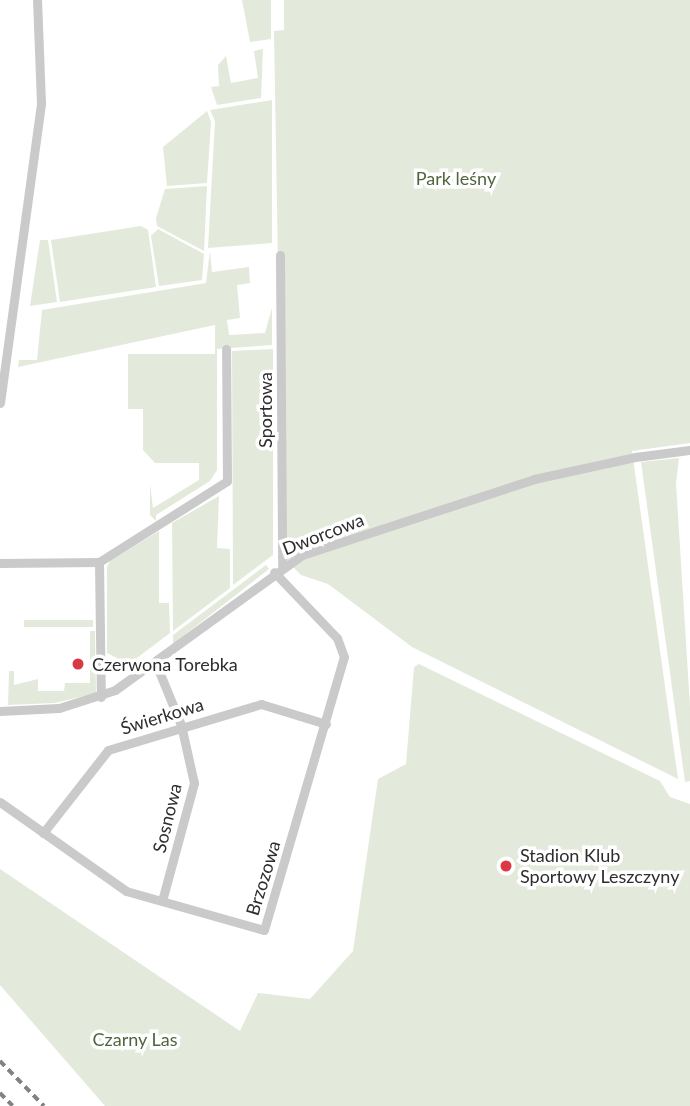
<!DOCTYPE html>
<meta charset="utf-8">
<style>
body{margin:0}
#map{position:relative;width:690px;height:1106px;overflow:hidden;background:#fff;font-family:Lato,sans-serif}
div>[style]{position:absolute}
.green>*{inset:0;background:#e3eadb;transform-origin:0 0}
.street>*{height:9px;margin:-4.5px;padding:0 4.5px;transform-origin:4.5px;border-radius:4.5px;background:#cacaca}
.rail>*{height:3.5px;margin-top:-1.75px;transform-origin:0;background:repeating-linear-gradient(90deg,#828282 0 7px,transparent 0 12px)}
.dots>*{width:19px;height:19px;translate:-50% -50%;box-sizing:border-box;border:4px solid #fff;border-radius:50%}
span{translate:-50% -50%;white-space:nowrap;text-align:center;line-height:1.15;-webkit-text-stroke:7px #fff;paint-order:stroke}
.park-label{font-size:18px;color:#50653d}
.street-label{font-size:18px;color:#2d2d2d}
.poi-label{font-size:18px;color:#2d2d2d}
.left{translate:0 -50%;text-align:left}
</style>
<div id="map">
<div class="green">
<i style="clip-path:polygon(242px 0,271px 0,271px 39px,250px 42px)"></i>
<i style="clip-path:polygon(284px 0,690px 0,690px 443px,632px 451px,678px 779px,412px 647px,328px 584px,301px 575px,283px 557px,274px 31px,284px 30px)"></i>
<i style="clip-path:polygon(263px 49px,261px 98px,217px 105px,211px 87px,219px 86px,218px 65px,226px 56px,231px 83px,258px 78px,254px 51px)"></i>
<i style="clip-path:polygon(272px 100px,272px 243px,208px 248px,215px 121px,210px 110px)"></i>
<i style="clip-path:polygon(207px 111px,211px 122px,207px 183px,167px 186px,163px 147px)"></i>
<i style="clip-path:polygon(207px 186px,204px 251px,157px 226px,156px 218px,165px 189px)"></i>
<i style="clip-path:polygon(141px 226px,148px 230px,156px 287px,60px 302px,51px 240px)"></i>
<i style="clip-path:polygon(158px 229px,204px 254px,202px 280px,159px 286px,151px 236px)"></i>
<i style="clip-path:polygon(40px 240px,48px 240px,57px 302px,30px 306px)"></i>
<i style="clip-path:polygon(210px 251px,212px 272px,249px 267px,250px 283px,237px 285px,240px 318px,227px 320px,229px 335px,265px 333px,272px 308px,272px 345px,217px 349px,217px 470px,210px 481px,156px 515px,156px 521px,150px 515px,150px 484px,153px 508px,199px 480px,199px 463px,155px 463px,143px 450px,143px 409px,128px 409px,128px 354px,215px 354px,215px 325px,18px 367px,19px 360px,37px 360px,42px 310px,206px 283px)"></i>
<i style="clip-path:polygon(273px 349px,273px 555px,233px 585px,232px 351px)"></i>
<i style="clip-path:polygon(679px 458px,676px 483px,690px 706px,690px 781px,685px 782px,641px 462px)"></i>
<i style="clip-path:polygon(219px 496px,217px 548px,230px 549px,230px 588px,173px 631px,172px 523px)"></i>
<i style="clip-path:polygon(159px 531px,159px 603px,169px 603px,170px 633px,129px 664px,107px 653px,107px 567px,110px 561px)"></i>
<i style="clip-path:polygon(266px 565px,269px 569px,173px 644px,173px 635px)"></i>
<i style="left:24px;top:620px;width:69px;height:7px"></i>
<i style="clip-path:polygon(90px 631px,95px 631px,96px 693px,55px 703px,8px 705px,9px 671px,14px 671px,14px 685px,38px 679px,38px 691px,64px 691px,65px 683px,90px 683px)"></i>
<i style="clip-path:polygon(419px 664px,660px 781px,670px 797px,690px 804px,690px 1106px,105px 1106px,0 985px,0 869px,240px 1031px,258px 993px,310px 999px,353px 951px,378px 779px,406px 764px,414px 667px)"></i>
</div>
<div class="street">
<i style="left:280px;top:255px;width:311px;rotate:89.6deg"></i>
<i style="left:0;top:403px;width:303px;rotate:-82.2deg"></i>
<i style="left:41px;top:103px;width:103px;rotate:-92.2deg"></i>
<i style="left:99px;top:562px;width:135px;rotate:89.2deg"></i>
<i style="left:0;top:563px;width:99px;rotate:-0.6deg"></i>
<i style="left:99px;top:562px;width:151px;rotate:-32.3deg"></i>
<i style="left:227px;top:481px;width:132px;rotate:-90.4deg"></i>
<i style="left:156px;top:664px;width:66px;rotate:67.7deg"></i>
<i style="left:181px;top:725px;width:59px;rotate:77.4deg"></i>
<i style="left:194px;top:783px;width:122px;rotate:105.2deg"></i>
<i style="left:0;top:711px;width:59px;rotate:-2.9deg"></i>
<i style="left:59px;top:708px;width:59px;rotate:-17.8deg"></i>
<i style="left:115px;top:690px;width:231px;rotate:-35.8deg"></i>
<i style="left:302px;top:555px;width:244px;rotate:-18.1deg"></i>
<i style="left:534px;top:479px;width:103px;rotate:-12.3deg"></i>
<i style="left:635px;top:457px;width:55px;rotate:-7.3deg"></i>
<i style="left:0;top:802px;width:154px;rotate:35.2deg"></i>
<i style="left:126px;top:891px;width:143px;rotate:15.8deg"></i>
<i style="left:264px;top:930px;width:284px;rotate:-73.7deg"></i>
<i style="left:344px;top:657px;width:20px;rotate:-110deg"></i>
<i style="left:337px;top:638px;width:91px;rotate:-133.7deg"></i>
<i style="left:43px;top:833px;width:105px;rotate:-51.9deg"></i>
<i style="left:108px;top:750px;width:160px;rotate:-16.7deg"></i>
<i style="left:261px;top:704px;width:68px;rotate:17.1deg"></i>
</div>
<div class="rail">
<i style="left:0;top:1061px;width:63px;rotate:45.6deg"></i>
<i style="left:0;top:1093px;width:18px;rotate:45deg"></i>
</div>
<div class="dots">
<i style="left:78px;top:664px;background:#da3844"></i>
<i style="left:506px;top:866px;background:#da3844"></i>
</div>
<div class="park-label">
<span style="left:456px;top:178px">Park leśny</span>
<span style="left:135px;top:1039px">Czarny Las</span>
</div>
<div class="street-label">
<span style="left:265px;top:410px;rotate:-90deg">Sportowa</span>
<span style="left:323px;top:534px;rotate:-21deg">Dworcowa</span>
<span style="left:162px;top:716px;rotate:-17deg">Świerkowa</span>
<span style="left:167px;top:818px;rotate:-76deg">Sosnowa</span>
<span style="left:263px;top:878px;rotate:-73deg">Brzozowa</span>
</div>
<div class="poi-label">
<span class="left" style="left:92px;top:664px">Czerwona Torebka</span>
<span class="left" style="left:520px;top:866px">Stadion Klub<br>Sportowy Leszczyny</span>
</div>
</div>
